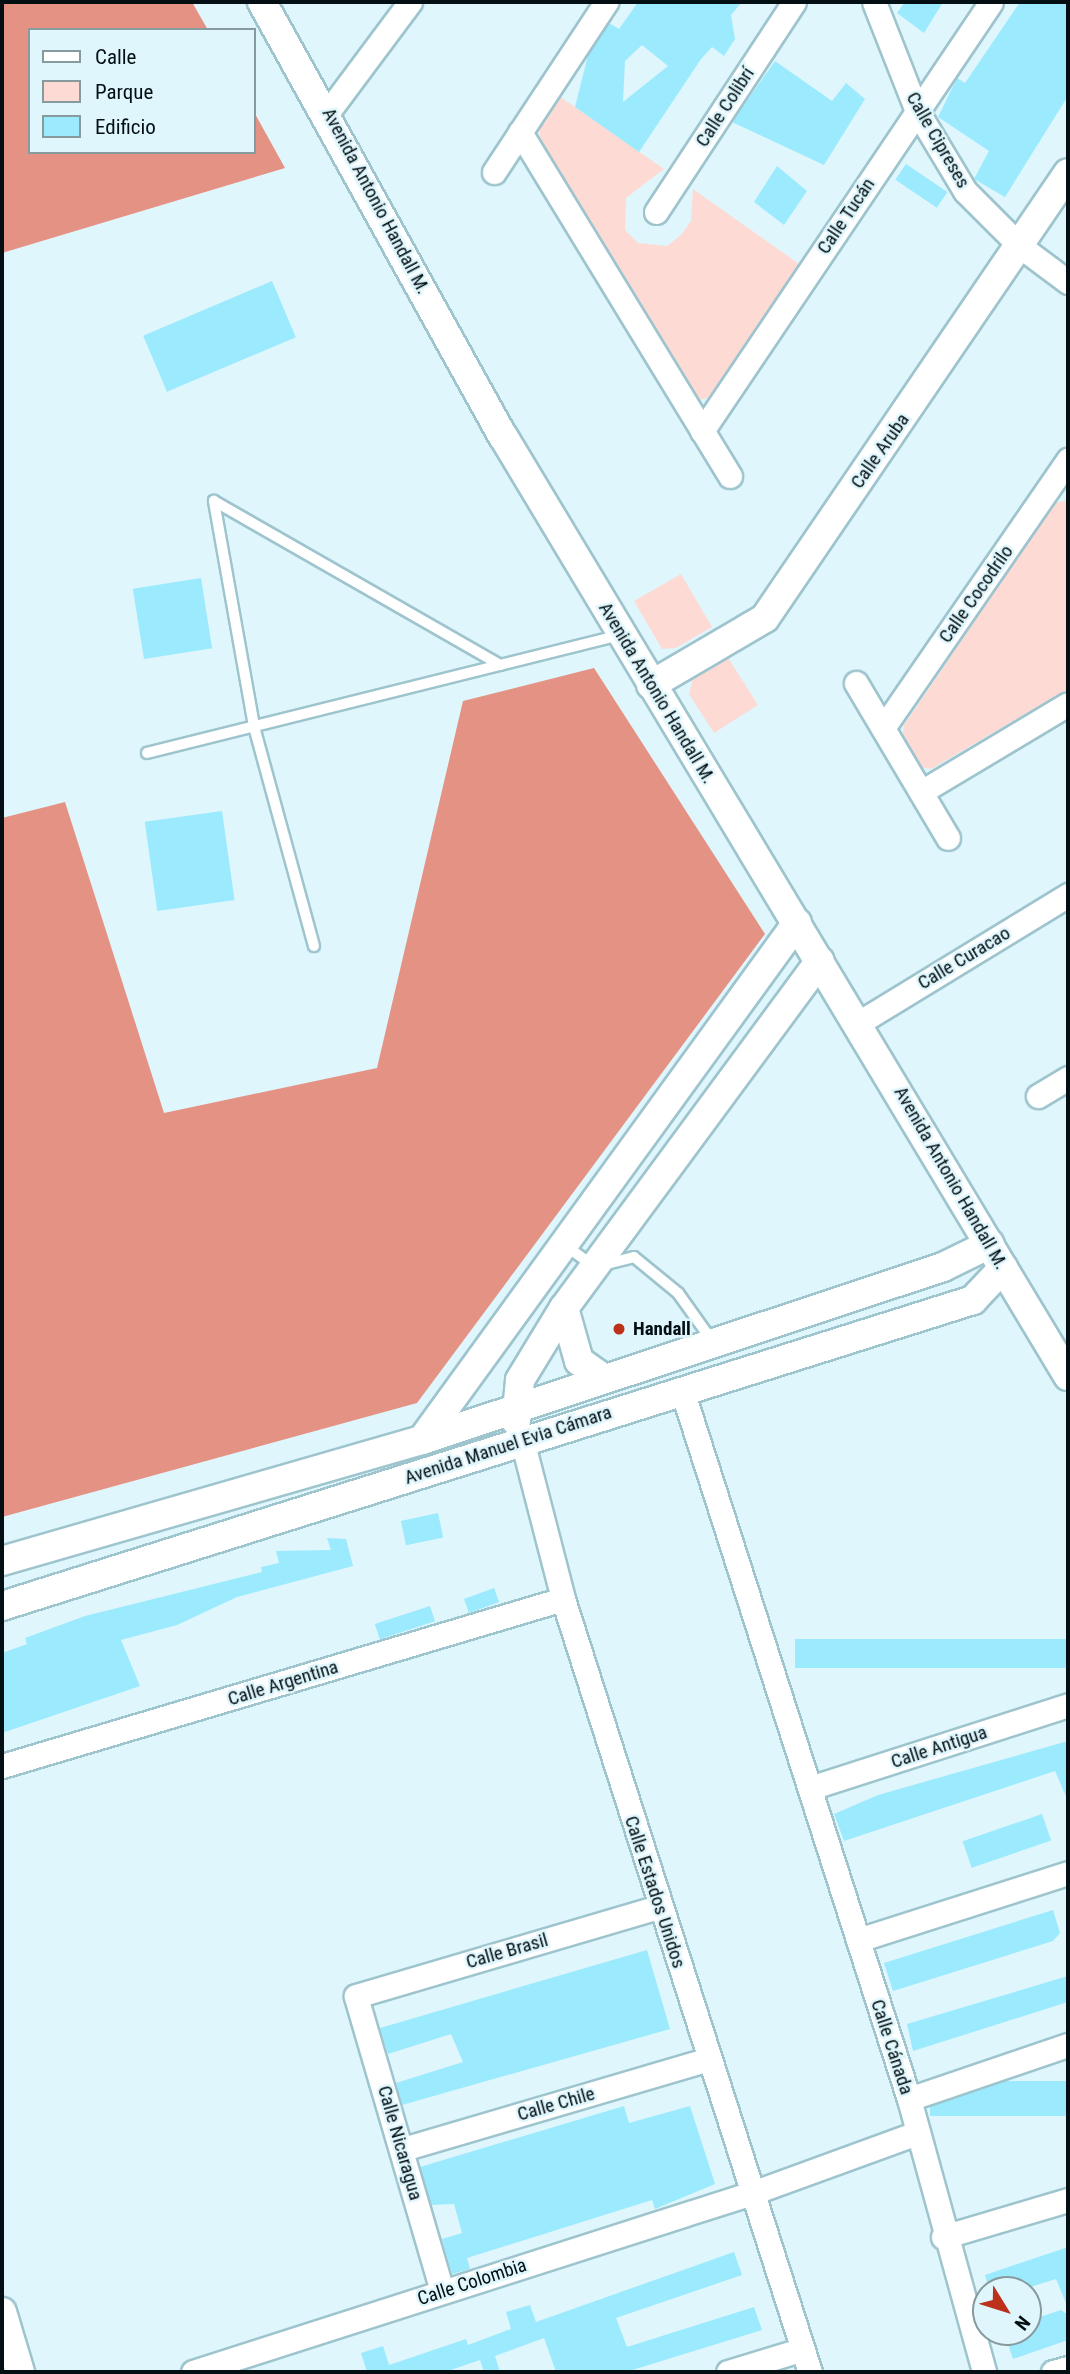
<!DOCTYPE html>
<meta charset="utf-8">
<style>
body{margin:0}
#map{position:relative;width:1070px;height:2374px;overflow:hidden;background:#dff6fc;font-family:"Roboto Condensed",sans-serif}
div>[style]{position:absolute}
.green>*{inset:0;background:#fddbd4}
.forest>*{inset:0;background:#e49283}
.building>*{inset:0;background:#9ceafe;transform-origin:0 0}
.roads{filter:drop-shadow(2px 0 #9ec4ce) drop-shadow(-2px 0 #9ec4ce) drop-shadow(0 2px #9ec4ce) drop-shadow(0 -2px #9ec4ce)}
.service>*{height:10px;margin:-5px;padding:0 5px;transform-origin:5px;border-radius:5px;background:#fff}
.minor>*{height:23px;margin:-11.5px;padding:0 11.5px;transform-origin:11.5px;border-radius:11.5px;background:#fff}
.tertiary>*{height:28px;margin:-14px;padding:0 14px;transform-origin:14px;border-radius:14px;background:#fff}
.dots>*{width:19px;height:19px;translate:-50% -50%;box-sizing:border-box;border:4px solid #dff6fc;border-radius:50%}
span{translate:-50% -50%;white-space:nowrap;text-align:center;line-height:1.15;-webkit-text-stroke:5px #dff6fc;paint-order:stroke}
.street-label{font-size:19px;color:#030f12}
.poi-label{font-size:19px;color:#030f12;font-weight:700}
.left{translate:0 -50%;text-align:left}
.frame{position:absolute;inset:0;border:4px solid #030f12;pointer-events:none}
.legend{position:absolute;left:28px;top:28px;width:228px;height:126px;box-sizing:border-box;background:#dff6fc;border:2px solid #879a9e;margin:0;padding:9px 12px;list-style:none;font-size:21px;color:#030f12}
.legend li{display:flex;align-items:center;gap:14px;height:35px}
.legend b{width:35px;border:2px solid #879a9e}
.north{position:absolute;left:972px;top:2276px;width:70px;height:70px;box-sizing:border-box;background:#dff6fc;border:2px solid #879a9e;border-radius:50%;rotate:128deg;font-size:19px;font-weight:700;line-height:28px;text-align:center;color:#030f12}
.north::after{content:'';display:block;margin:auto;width:24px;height:32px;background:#bd311c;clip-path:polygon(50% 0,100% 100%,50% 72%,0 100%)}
</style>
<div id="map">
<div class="green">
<i style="clip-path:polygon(559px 96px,664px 169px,626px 198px,625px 230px,638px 243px,667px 246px,681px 235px,691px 221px,693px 189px,799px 264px,708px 398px,698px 400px,541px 142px,539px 127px)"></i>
<i style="clip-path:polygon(1068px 500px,1068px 689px,931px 769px,918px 767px,902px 740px,904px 725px,1055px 503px)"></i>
<i style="clip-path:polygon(681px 574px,712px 627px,676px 648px,662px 649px,634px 601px)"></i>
<i style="clip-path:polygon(727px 656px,758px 705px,714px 733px,689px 694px,693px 678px)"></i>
</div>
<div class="forest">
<i style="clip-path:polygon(2px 2px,192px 2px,208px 30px,30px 30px,30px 152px,254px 152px,254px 112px,285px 168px,2px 253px)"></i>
<i style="clip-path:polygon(594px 668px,765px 934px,417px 1403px,2px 1517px,2px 818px,65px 802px,164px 1113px,377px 1068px,463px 701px)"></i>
</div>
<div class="building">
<i style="clip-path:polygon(evenodd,638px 2px,742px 2px,731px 15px,735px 39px,724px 56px,712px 47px,701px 59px,639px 152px,575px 107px,588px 55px,609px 23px,619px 29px,638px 2px,642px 45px,668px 66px,623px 102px,625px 61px,642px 45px)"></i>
<i style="clip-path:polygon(905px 2px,943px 2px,924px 33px,897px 13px)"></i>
<i style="clip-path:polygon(1020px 2px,1068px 2px,1068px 96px,1005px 197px,974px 179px,989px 151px,938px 117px,957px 78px,965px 83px)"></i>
<i style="clip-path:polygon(775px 61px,832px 101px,846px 83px,865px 99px,824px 165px,732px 122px)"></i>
<i style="left:906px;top:164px;width:50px;height:19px;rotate:34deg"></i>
<i style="clip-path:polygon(777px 166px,807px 191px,784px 225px,754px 202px)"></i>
<i style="left:272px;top:281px;width:61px;height:140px;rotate:67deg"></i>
<i style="left:201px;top:578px;width:71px;height:69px;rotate:81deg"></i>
<i style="left:222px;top:811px;width:90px;height:78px;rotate:82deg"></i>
<i style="left:438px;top:1513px;width:25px;height:38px;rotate:78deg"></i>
<i style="clip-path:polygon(327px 1538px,346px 1539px,353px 1566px,237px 1597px,177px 1625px,121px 1640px,140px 1686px,2px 1733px,2px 1653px,27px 1644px,25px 1638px,85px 1616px,262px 1572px,261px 1567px,279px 1563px,276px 1551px,331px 1550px)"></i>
<i style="left:494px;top:1588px;width:15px;height:32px;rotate:70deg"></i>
<i style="left:430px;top:1606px;width:16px;height:58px;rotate:72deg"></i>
<i style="left:1068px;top:1639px;width:29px;height:273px;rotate:90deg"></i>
<i style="clip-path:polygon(1068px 1741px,1068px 1801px,1055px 1771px,844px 1841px,834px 1814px,878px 1795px)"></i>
<i style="left:1042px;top:1814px;width:28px;height:84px;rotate:71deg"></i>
<i style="clip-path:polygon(1053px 1910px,1060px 1933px,1053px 1941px,893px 1991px,884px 1963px)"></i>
<i style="clip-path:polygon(647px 1950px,670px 2029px,402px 2105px,396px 2083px,463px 2062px,451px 2034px,388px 2054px,380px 2028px)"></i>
<i style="clip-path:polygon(1068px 1976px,1068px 2002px,913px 2051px,907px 2024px)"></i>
<i style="left:1068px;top:2081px;width:35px;height:138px;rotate:90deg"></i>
<i style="clip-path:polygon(624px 2106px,629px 2123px,690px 2106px,715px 2184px,655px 2209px,652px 2200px,467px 2258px,470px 2269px,452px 2274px,442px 2239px,462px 2233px,454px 2204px,431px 2205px,420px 2167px)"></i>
<i style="clip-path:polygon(1068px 2247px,1068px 2308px,1056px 2279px,1021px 2290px,989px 2290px,985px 2275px)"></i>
<i style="clip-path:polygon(734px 2252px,742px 2275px,616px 2318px,627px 2347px,754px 2307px,762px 2330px,626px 2372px,556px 2372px,544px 2338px,495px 2356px,500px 2372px,484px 2372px,480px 2360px,445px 2372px,367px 2372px,361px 2353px,383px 2346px,389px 2365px,466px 2339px,468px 2345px,511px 2329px,506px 2312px,530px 2305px,536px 2322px)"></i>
<i style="clip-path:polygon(1061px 2310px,1068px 2315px,1068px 2340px,1013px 2359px,1004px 2332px,1028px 2332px,1028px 2321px)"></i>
</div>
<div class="roads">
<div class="service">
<i style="left:147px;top:753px;width:488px;rotate:-14deg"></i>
<i style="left:314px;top:946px;width:228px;rotate:-105.3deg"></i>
<i style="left:254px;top:726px;width:229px;rotate:-100.1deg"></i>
<i style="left:214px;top:501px;width:330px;rotate:29.8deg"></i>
<i style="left:566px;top:1246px;width:36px;rotate:36deg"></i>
<i style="left:595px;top:1267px;width:40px;rotate:-14.4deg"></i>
<i style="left:634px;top:1257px;width:57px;rotate:39.3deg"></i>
<i style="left:678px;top:1293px;width:60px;rotate:54.5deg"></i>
</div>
<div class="minor">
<i style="left:874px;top:2px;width:117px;rotate:68.5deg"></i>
<i style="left:917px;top:111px;width:93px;rotate:59deg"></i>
<i style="left:965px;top:191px;width:79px;rotate:45deg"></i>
<i style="left:1021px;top:247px;width:59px;rotate:36.7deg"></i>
<i style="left:328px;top:112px;width:137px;rotate:-53.3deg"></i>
<i style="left:520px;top:132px;width:403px;rotate:58.6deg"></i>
<i style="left:494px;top:172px;width:204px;rotate:-56.6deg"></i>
<i style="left:656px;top:212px;width:251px;rotate:-56.7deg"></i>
<i style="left:702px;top:431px;width:517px;rotate:-56.03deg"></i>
<i style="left:856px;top:683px;width:180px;rotate:59.3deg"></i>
<i style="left:883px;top:728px;width:326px;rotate:-55.4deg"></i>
<i style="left:921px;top:792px;width:171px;rotate:-30.9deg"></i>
<i style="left:860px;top:1022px;width:244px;rotate:-31.4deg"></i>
<i style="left:1038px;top:1096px;width:35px;rotate:-31deg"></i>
<i style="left:682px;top:1390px;width:744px;rotate:72.25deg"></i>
<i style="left:909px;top:2099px;width:283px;rotate:74.6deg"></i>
<i style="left:522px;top:1440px;width:164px;rotate:75.5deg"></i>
<i style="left:563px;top:1599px;width:812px;rotate:72.28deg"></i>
<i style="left:2px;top:1766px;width:585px;rotate:-16.58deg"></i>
<i style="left:810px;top:1788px;width:271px;rotate:-17.8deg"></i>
<i style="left:858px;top:1940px;width:220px;rotate:-17.7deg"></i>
<i style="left:909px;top:2099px;width:168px;rotate:-18.8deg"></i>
<i style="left:403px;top:2149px;width:319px;rotate:-16.4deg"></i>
<i style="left:943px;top:2237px;width:130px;rotate:-16.5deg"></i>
<i style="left:442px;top:2291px;width:307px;rotate:-106.3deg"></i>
<i style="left:356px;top:1996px;width:316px;rotate:-16.4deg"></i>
<i style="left:193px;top:2372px;width:587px;rotate:-17.76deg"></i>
<i style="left:752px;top:2193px;width:176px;rotate:-20deg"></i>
<i style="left:728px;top:2372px;width:78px;rotate:-17deg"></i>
<i style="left:1053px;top:2372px;width:16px;rotate:-15deg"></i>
</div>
<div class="tertiary">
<i style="left:262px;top:2px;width:496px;rotate:61deg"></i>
<i style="left:503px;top:436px;width:1097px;rotate:58.99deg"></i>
<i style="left:651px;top:685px;width:132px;rotate:-30.4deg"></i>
<i style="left:765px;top:618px;width:538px;rotate:-55.75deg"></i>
<i style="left:564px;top:1308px;width:55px;rotate:74.2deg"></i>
<i style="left:579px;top:1361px;width:29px;rotate:35deg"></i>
<i style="left:516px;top:1421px;width:41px;rotate:-84.4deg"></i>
<i style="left:520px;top:1380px;width:84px;rotate:-58.6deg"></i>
<i style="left:564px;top:1308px;width:431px;rotate:-53.6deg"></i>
<i style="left:422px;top:1440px;width:639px;rotate:-54.05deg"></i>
<i style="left:2px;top:1561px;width:437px;rotate:-16.1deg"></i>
<i style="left:422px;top:1440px;width:549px;rotate:-18.37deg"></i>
<i style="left:943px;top:1267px;width:52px;rotate:-26.1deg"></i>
<i style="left:2px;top:1606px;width:1018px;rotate:-17.49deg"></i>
<i style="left:973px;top:1300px;width:44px;rotate:-46.8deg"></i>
<i style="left:2px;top:2312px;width:63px;rotate:73.3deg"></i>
</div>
</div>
<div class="dots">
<i style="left:619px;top:1329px;background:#bd311c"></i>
</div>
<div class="street-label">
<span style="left:725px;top:107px;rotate:-57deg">Calle Colibrí</span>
<span style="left:938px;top:140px;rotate:60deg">Calle Cipreses</span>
<span style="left:376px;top:201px;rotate:62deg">Avenida Antonio Handall M.</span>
<span style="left:846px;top:216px;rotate:-56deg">Calle Tucán</span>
<span style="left:880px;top:451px;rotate:-55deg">Calle Aruba</span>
<span style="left:976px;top:594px;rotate:-55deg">Calle Cocodrilo</span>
<span style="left:657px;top:693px;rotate:59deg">Avenida Antonio Handall M.</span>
<span style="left:964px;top:958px;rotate:-31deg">Calle Curacao</span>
<span style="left:951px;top:1178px;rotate:60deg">Avenida Antonio Handall M.</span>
<span style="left:508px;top:1445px;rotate:-18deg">Avenida Manuel Evia Cámara</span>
<span style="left:283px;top:1683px;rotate:-17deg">Calle Argentina</span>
<span style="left:939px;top:1747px;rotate:-18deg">Calle Antigua</span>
<span style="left:655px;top:1892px;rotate:72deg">Calle Estados Unidos</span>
<span style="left:507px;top:1951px;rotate:-16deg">Calle Brasil</span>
<span style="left:892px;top:2047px;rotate:72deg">Calle Cánada</span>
<span style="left:556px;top:2104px;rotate:-16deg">Calle Chile</span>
<span style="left:400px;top:2143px;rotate:74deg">Calle Nicaragua</span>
<span style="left:472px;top:2282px;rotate:-18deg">Calle Colombia</span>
</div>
<div class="poi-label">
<span class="left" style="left:633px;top:1329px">Handall</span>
</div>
<div class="frame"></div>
<ul class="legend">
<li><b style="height:9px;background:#fff"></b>Calle</li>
<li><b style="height:19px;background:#fddbd4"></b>Parque</li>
<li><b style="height:19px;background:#9ceafe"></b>Edificio</li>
</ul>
<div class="north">N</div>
</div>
